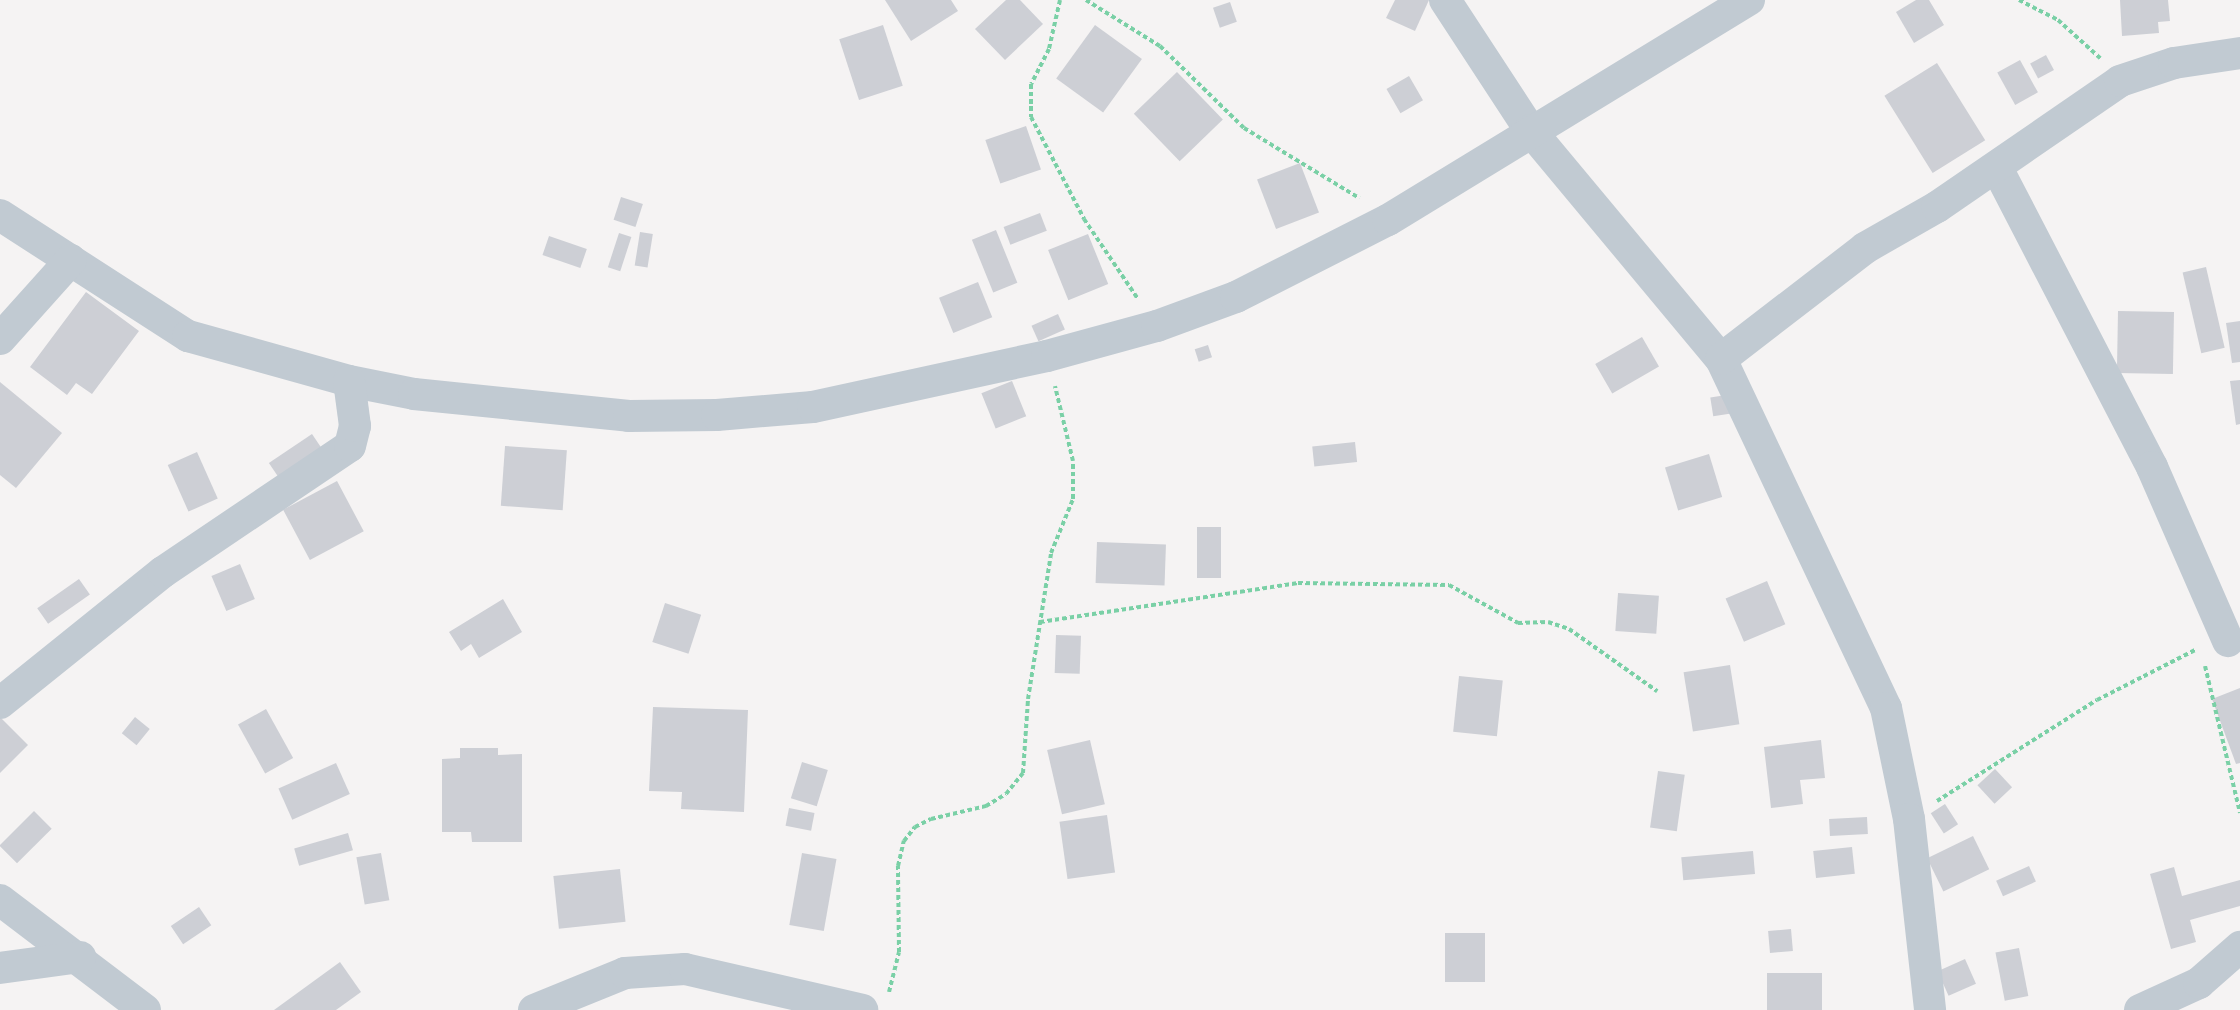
<!DOCTYPE html>
<style>
body{margin:0}
#map{position:relative;width:2240px;height:1010px;overflow:hidden;background:#f5f3f3;font-family:"Space Grotesk",sans-serif}
div>[style]{position:absolute}
.building>*{inset:0;background:#cdcfd5;transform-origin:0 0}
.path>*{height:4px;margin-top:-2px;transform-origin:0;background:repeating-linear-gradient(90deg,#7ad0a6 0 4.5px,transparent 0 7.5px)}
.minor>*{height:32px;margin:-16px;padding:0 16px;transform-origin:16px;border-radius:16px;background:#c1cad2}
span{translate:-50% -50%;white-space:nowrap;text-align:center;line-height:1.15;-webkit-text-stroke:5px #fff;paint-order:stroke}
</style>
<div id="map">
<div class="building">
<i style="clip-path:polygon(885px 0,951px 0,958px 11px,911px 41px)"></i>
<i style="clip-path:polygon(1006px 0,1020px 0,1043px 24px,1005px 60px,975px 29px)"></i>
<i style="clip-path:polygon(1395px 0,1429px 0,1415px 31px,1386px 18px)"></i>
<i style="clip-path:polygon(1916px 0,1929px 0,1944px 25px,1914px 43px,1896px 12px)"></i>
<i style="clip-path:polygon(2120px 0,2168px 0,2170px 21px,2158px 22px,2159px 33px,2122px 36px)"></i>
<i style="left:1230px;top:2px;width:21px;height:18px;rotate:71deg"></i>
<i style="left:883px;top:25px;width:64px;height:46px;rotate:72deg"></i>
<i style="left:1095px;top:25px;width:58px;height:66px;rotate:36deg"></i>
<i style="left:2046px;top:55px;width:17px;height:18px;rotate:62deg"></i>
<i style="left:2020px;top:60px;width:37px;height:26px;rotate:61deg"></i>
<i style="left:1937px;top:63px;width:91px;height:62px;rotate:58deg"></i>
<i style="left:1177px;top:72px;width:66px;height:60px;rotate:46deg"></i>
<i style="left:1409px;top:76px;width:28px;height:26px;rotate:60deg"></i>
<i style="left:1026px;top:126px;width:46px;height:43px;rotate:71deg"></i>
<i style="left:1300px;top:163px;width:53px;height:46px;rotate:69deg"></i>
<i style="left:621px;top:197px;width:23px;height:24px;rotate:18deg"></i>
<i style="left:1040px;top:213px;width:19px;height:39px;rotate:69deg"></i>
<i style="left:996px;top:230px;width:57px;height:26px;rotate:68deg"></i>
<i style="left:640px;top:232px;width:13px;height:34px;rotate:9deg"></i>
<i style="left:619px;top:233px;width:13px;height:36px;rotate:18deg"></i>
<i style="left:1088px;top:234px;width:54px;height:43px;rotate:68deg"></i>
<i style="left:549px;top:236px;width:40px;height:20px;rotate:19deg"></i>
<i style="left:2206px;top:267px;width:83px;height:24px;rotate:77deg"></i>
<i style="left:978px;top:282px;width:38px;height:42px;rotate:68deg"></i>
<i style="clip-path:polygon(86px 292px,139px 331px,92px 394px,76px 383px,67px 395px,30px 367px)"></i>
<i style="left:2118px;top:311px;width:56px;height:62px;rotate:1deg"></i>
<i style="left:1058px;top:314px;width:17px;height:29px;rotate:66deg"></i>
<i style="clip-path:polygon(2240px 321px,2240px 362px,2232px 363px,2226px 323px)"></i>
<i style="left:1642px;top:337px;width:34px;height:54px;rotate:60deg"></i>
<i style="left:1208px;top:345px;width:13px;height:14px;rotate:72deg"></i>
<i style="clip-path:polygon(2240px 380px,2240px 424px,2236px 425px,2230px 381px)"></i>
<i style="left:1012px;top:381px;width:38px;height:33px;rotate:68deg"></i>
<i style="clip-path:polygon(0 382px,62px 433px,16px 488px,0 475px)"></i>
<i style="left:1733px;top:394px;width:19px;height:23px;rotate:81deg"></i>
<i style="left:312px;top:434px;width:29px;height:52px;rotate:56deg"></i>
<i style="left:1355px;top:442px;width:20px;height:43px;rotate:84deg"></i>
<i style="left:505px;top:446px;width:62px;height:60px;rotate:4deg"></i>
<i style="left:197px;top:452px;width:51px;height:32px;rotate:66deg"></i>
<i style="left:1709px;top:454px;width:45px;height:46px;rotate:73deg"></i>
<i style="left:337px;top:481px;width:57px;height:61px;rotate:62deg"></i>
<i style="left:1197px;top:527px;width:24px;height:51px"></i>
<i style="left:1097px;top:542px;width:69px;height:41px;rotate:2deg"></i>
<i style="left:240px;top:564px;width:38px;height:31px;rotate:67deg"></i>
<i style="left:79px;top:579px;width:19px;height:51px;rotate:55deg"></i>
<i style="left:1767px;top:581px;width:47px;height:45px;rotate:67deg"></i>
<i style="left:1618px;top:593px;width:41px;height:38px;rotate:4deg"></i>
<i style="clip-path:polygon(503px 599px,522px 632px,479px 658px,471px 644px,461px 651px,449px 632px)"></i>
<i style="left:665px;top:603px;width:38px;height:41px;rotate:18deg"></i>
<i style="left:1056px;top:635px;width:25px;height:38px;rotate:2deg"></i>
<i style="left:1730px;top:665px;width:60px;height:47px;rotate:81deg"></i>
<i style="left:1459px;top:676px;width:44px;height:56px;rotate:6deg"></i>
<i style="clip-path:polygon(2240px 688px,2240px 763px,2236px 764px,2212px 699px)"></i>
<i style="clip-path:polygon(653px 707px,748px 710px,744px 812px,681px 809px,682px 792px,649px 791px)"></i>
<i style="left:266px;top:709px;width:56px;height:32px;rotate:61deg"></i>
<i style="clip-path:polygon(0 717px,28px 745px,0 773px)"></i>
<i style="left:135px;top:717px;width:19px;height:21px;rotate:39deg"></i>
<i style="left:1090px;top:740px;width:66px;height:44px;rotate:77deg"></i>
<i style="clip-path:polygon(1821px 740px,1825px 778px,1800px 780px,1803px 804px,1771px 808px,1764px 747px)"></i>
<i style="clip-path:polygon(460px 748px,498px 748px,498px 755px,522px 754px,522px 842px,472px 842px,471px 832px,442px 832px,442px 759px,460px 758px)"></i>
<i style="left:802px;top:762px;width:27px;height:38px;rotate:17deg"></i>
<i style="left:336px;top:763px;width:34px;height:63px;rotate:66deg"></i>
<i style="left:1995px;top:769px;width:25px;height:24px;rotate:47deg"></i>
<i style="left:1658px;top:771px;width:27px;height:57px;rotate:8deg"></i>
<i style="left:1945px;top:804px;width:24px;height:17px;rotate:57deg"></i>
<i style="left:789px;top:808px;width:26px;height:18px;rotate:11deg"></i>
<i style="left:34px;top:811px;width:25px;height:49px;rotate:45deg"></i>
<i style="left:1107px;top:815px;width:58px;height:48px;rotate:82deg"></i>
<i style="left:1867px;top:817px;width:17px;height:38px;rotate:87deg"></i>
<i style="left:348px;top:833px;width:18px;height:56px;rotate:74deg"></i>
<i style="left:1973px;top:836px;width:37px;height:51px;rotate:64deg"></i>
<i style="left:1852px;top:847px;width:27px;height:39px;rotate:84deg"></i>
<i style="left:1753px;top:851px;width:23px;height:72px;rotate:85deg"></i>
<i style="left:381px;top:853px;width:48px;height:25px;rotate:80deg"></i>
<i style="left:802px;top:853px;width:35px;height:73px;rotate:10deg"></i>
<i style="left:2029px;top:866px;width:17px;height:36px;rotate:66deg"></i>
<i style="clip-path:polygon(2174px 867px,2182px 896px,2240px 880px,2240px 906px,2190px 920px,2196px 942px,2171px 949px,2150px 874px)"></i>
<i style="left:620px;top:869px;width:53px;height:67px;rotate:84deg"></i>
<i style="left:199px;top:907px;width:22px;height:34px;rotate:56deg"></i>
<i style="left:1791px;top:929px;width:22px;height:23px;rotate:85deg"></i>
<i style="left:1445px;top:933px;width:40px;height:49px"></i>
<i style="left:2019px;top:948px;width:49px;height:24px;rotate:79deg"></i>
<i style="left:1965px;top:959px;width:27px;height:30px;rotate:66deg"></i>
<i style="clip-path:polygon(340px 962px,361px 992px,336px 1010px,274px 1010px)"></i>
<i style="left:1767px;top:973px;width:55px;height:37px"></i>
</div>
<div class="path">
<i style="left:1060px;top:0;width:50px;rotate:102.7deg"></i>
<i style="left:1049px;top:49px;width:39px;rotate:117deg"></i>
<i style="left:1031px;top:84px;width:33px;rotate:90deg"></i>
<i style="left:1031px;top:117px;width:115px;rotate:62.5deg"></i>
<i style="left:1084px;top:219px;width:97px;rotate:56deg"></i>
<i style="left:1086px;top:0;width:87px;rotate:31.9deg"></i>
<i style="left:1160px;top:46px;width:117px;rotate:44.3deg"></i>
<i style="left:1244px;top:128px;width:135px;rotate:31.3deg"></i>
<i style="left:2019px;top:0;width:44px;rotate:27.1deg"></i>
<i style="left:2058px;top:20px;width:57px;rotate:42.1deg"></i>
<i style="left:1040px;top:622px;width:261px;rotate:-8.6deg"></i>
<i style="left:1298px;top:583px;width:151px;rotate:0.8deg"></i>
<i style="left:1449px;top:585px;width:79px;rotate:28.8deg"></i>
<i style="left:1518px;top:623px;width:30px;rotate:-2deg"></i>
<i style="left:1548px;top:622px;width:22px;rotate:18deg"></i>
<i style="left:1569px;top:629px;width:108px;rotate:35.2deg"></i>
<i style="left:2205px;top:666px;width:151px;rotate:76.6deg"></i>
<i style="left:1937px;top:801px;width:189px;rotate:-32.3deg"></i>
<i style="left:2097px;top:700px;width:112px;rotate:-27deg"></i>
<i style="left:889px;top:992px;width:41px;rotate:-76deg"></i>
<i style="left:899px;top:952px;width:86px;rotate:-90.7deg"></i>
<i style="left:898px;top:866px;width:26px;rotate:-77deg"></i>
<i style="left:904px;top:841px;width:18px;rotate:-52deg"></i>
<i style="left:915px;top:827px;width:18px;rotate:-27deg"></i>
<i style="left:931px;top:819px;width:57px;rotate:-13.3deg"></i>
<i style="left:986px;top:806px;width:23px;rotate:-31deg"></i>
<i style="left:1006px;top:794px;width:27px;rotate:-51deg"></i>
<i style="left:1023px;top:773px;width:74px;rotate:-86.1deg"></i>
<i style="left:1028px;top:699px;width:148px;rotate:-81deg"></i>
<i style="left:1051px;top:553px;width:58px;rotate:-67.8deg"></i>
<i style="left:1073px;top:499px;width:38px;rotate:-90deg"></i>
<i style="left:1073px;top:461px;width:77px;rotate:-103.5deg"></i>
</div>
<div class="minor">
<i style="left:1445px;top:0;width:155px;rotate:56.8deg"></i>
<i style="left:1530px;top:130px;width:298px;rotate:50.2deg"></i>
<i style="left:1721px;top:359px;width:386px;rotate:64.7deg"></i>
<i style="left:1886px;top:708px;width:113px;rotate:78.3deg"></i>
<i style="left:1909px;top:819px;width:192px;rotate:83.7deg"></i>
<i style="left:1997px;top:168px;width:337px;rotate:62.6deg"></i>
<i style="left:2152px;top:467px;width:190px;rotate:66.4deg"></i>
<i style="left:0;top:215px;width:224px;rotate:32.8deg"></i>
<i style="left:188px;top:336px;width:167px;rotate:15.6deg"></i>
<i style="left:349px;top:381px;width:66px;rotate:11.3deg"></i>
<i style="left:414px;top:394px;width:216px;rotate:5.8deg"></i>
<i style="left:629px;top:416px;width:88px;rotate:-0.7deg"></i>
<i style="left:717px;top:415px;width:96px;rotate:-4.8deg"></i>
<i style="left:813px;top:407px;width:239px;rotate:-12.3deg"></i>
<i style="left:1047px;top:356px;width:114px;rotate:-15.3deg"></i>
<i style="left:1157px;top:326px;width:84px;rotate:-20.2deg"></i>
<i style="left:1236px;top:297px;width:170px;rotate:-26.9deg"></i>
<i style="left:1388px;top:220px;width:423px;rotate:-31.4deg"></i>
<i style="left:0;top:339px;width:106px;rotate:-48.1deg"></i>
<i style="left:1721px;top:359px;width:182px;rotate:-37.6deg"></i>
<i style="left:1865px;top:248px;width:83px;rotate:-29.7deg"></i>
<i style="left:1937px;top:207px;width:222px;rotate:-34.5deg"></i>
<i style="left:2120px;top:81px;width:57px;rotate:-18.4deg"></i>
<i style="left:2174px;top:63px;width:67px;rotate:-8.6deg"></i>
<i style="left:0;top:703px;width:209px;rotate:-38.8deg"></i>
<i style="left:163px;top:572px;width:225px;rotate:-34deg"></i>
<i style="left:350px;top:446px;width:21px;rotate:-76deg"></i>
<i style="left:355px;top:426px;width:45px;rotate:-97.6deg"></i>
<i style="left:0;top:900px;width:182px;rotate:37.2deg"></i>
<i style="left:0;top:968px;width:81px;rotate:-7.8deg"></i>
<i style="left:534px;top:1010px;width:98px;rotate:-22.1deg"></i>
<i style="left:625px;top:973px;width:60px;rotate:-3.8deg"></i>
<i style="left:685px;top:969px;width:182px;rotate:13deg"></i>
<i style="left:2140px;top:1010px;width:65px;rotate:-24.6deg"></i>
<i style="left:2199px;top:983px;width:55px;rotate:-41.3deg"></i>
</div>
</div>
